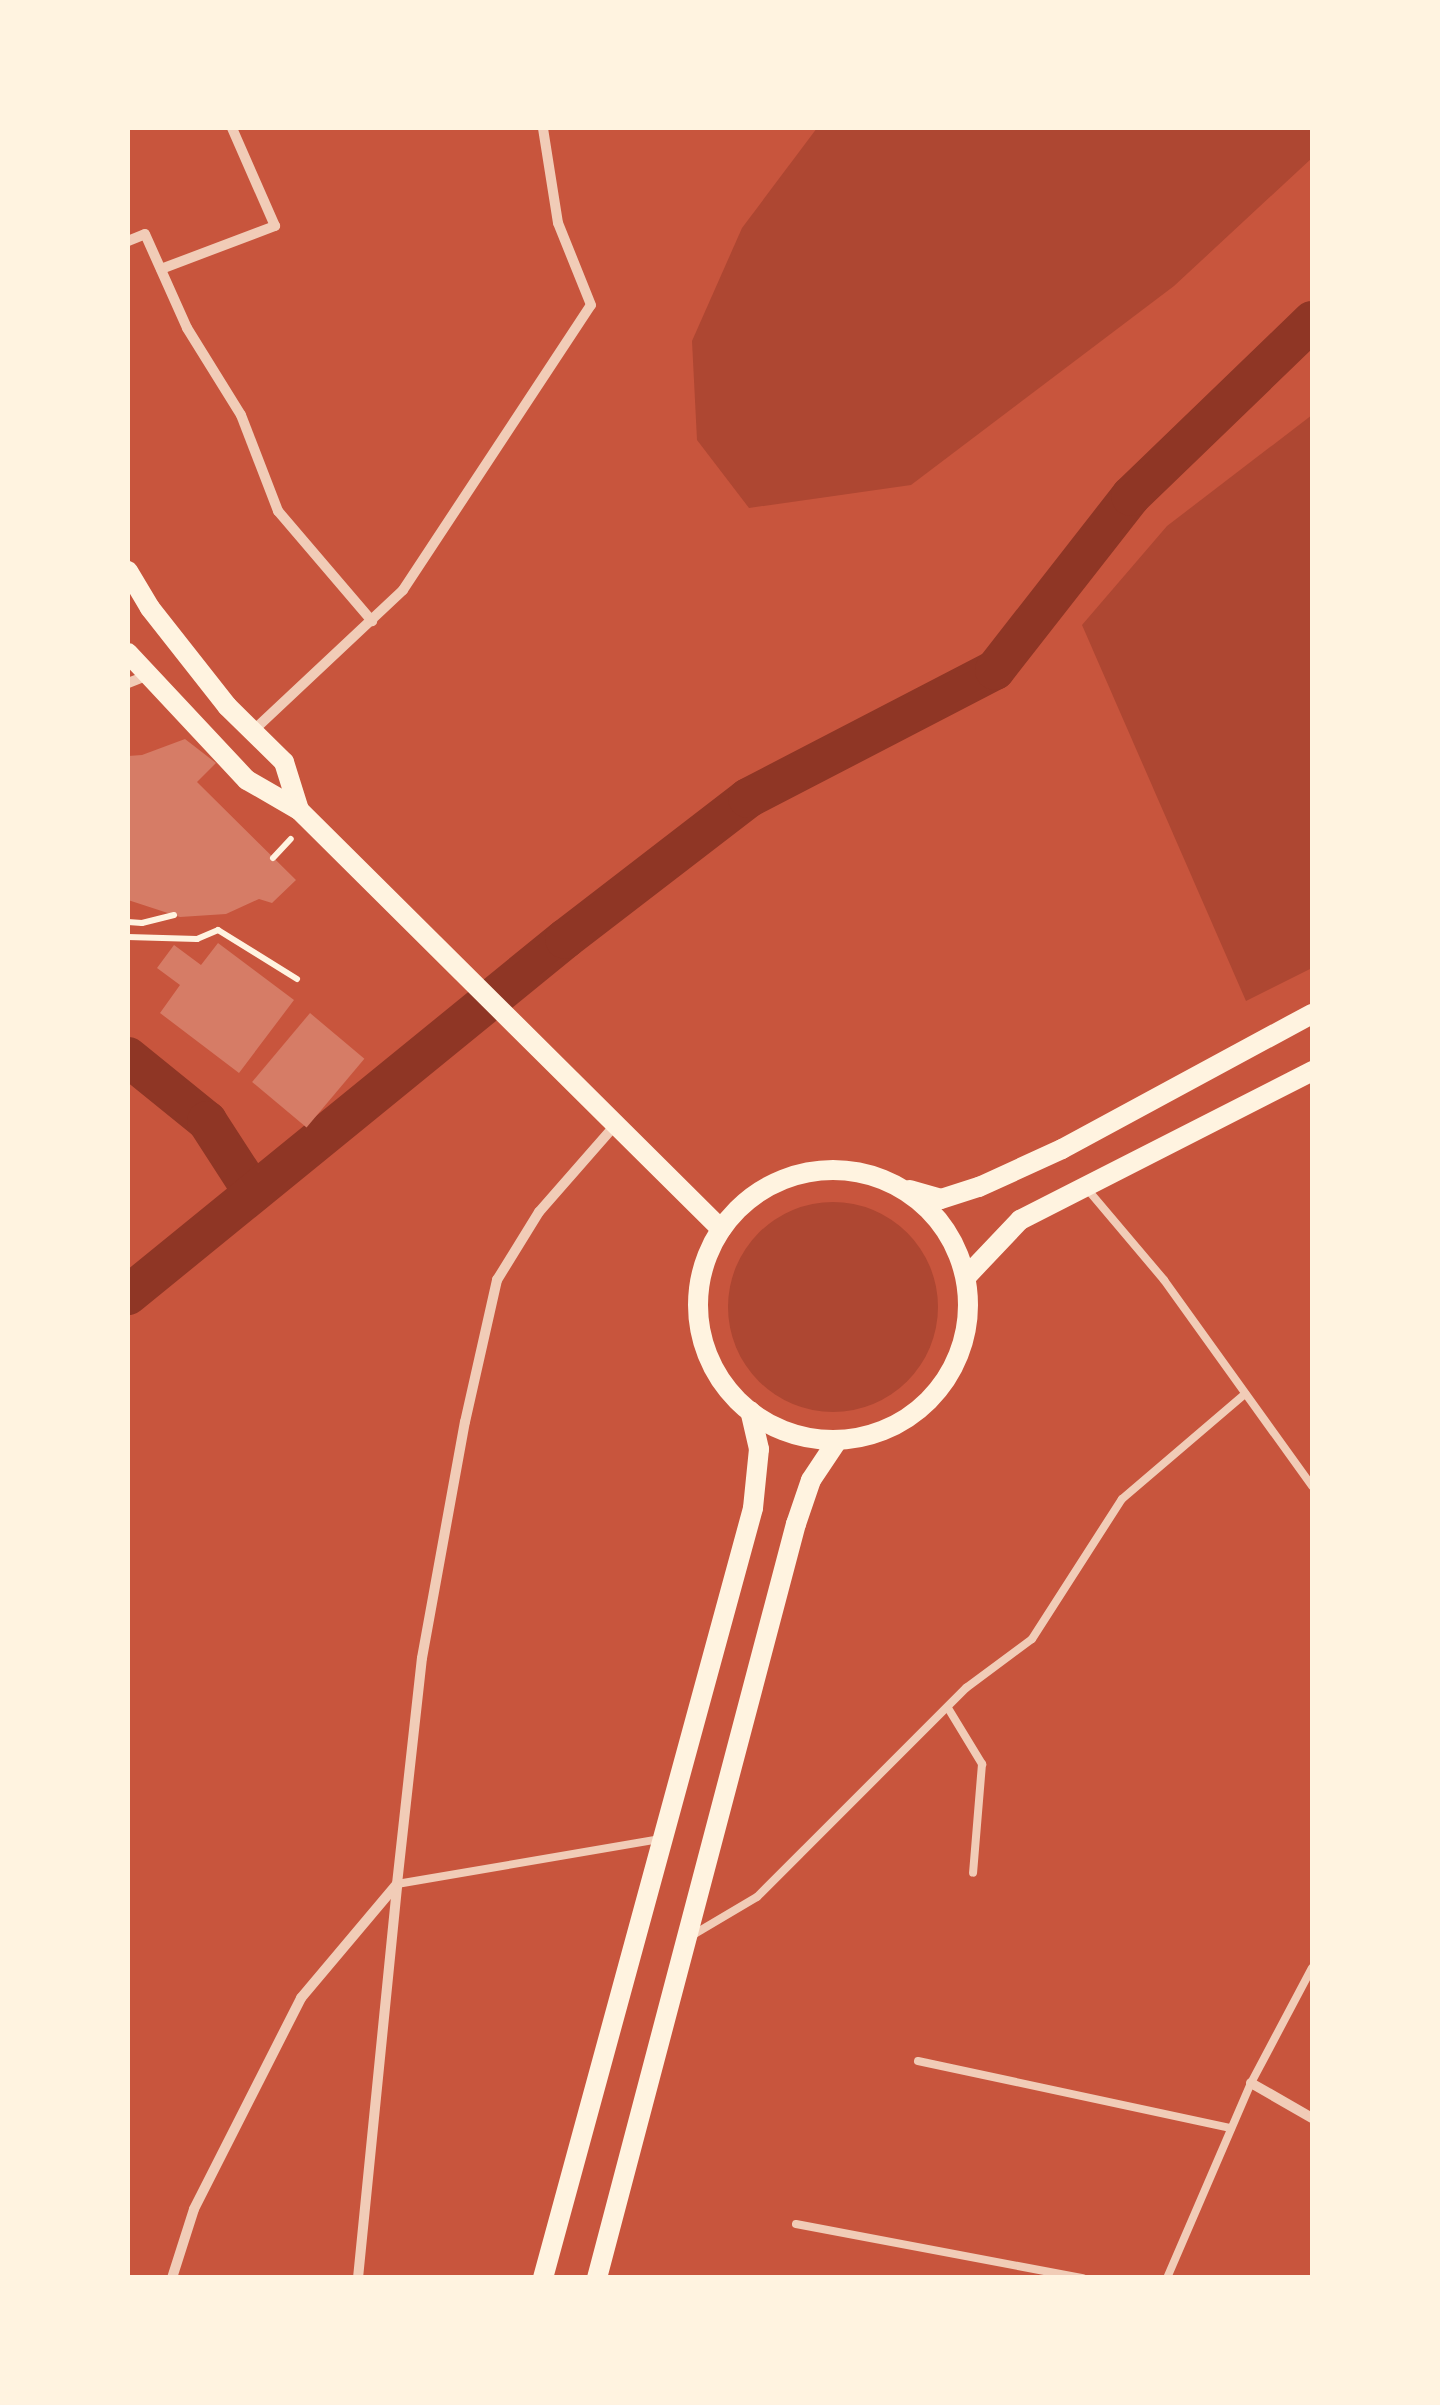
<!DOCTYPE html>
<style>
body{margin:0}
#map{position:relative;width:1440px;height:2405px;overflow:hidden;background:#c8553d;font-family:"Roboto Condensed",sans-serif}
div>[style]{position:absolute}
.green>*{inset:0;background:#ae4732}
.round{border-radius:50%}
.canal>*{height:40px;margin:-20px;padding:0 20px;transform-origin:20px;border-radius:20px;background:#8f3625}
.building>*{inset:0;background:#d67c66;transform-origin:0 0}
.path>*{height:6px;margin:-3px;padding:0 3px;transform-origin:3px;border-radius:3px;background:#fff3e0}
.service>*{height:8px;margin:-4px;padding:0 4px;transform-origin:4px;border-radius:4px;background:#f1ccb7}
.minor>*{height:10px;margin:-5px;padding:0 5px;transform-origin:5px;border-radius:5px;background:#f1ccb7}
.secondary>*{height:20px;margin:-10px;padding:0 10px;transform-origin:10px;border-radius:10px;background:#fff3e0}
.secondary>.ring{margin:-10px;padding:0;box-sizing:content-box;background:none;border:20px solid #fff3e0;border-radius:50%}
span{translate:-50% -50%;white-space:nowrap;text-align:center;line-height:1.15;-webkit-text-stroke:8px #fff3e0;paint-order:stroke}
.frame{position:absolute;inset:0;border:130px solid #fff3e0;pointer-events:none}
</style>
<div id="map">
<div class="green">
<i style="clip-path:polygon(817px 128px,1312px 128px,1312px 158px,1174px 286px,911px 485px,749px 508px,697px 440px,692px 341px,742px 228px)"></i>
<i style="clip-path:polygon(1312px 415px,1312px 968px,1246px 1001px,1082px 625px,1167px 526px)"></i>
<i class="round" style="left:728px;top:1202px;width:210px;height:210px"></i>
</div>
<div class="canal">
<i style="left:128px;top:1057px;width:102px;rotate:39deg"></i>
<i style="left:207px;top:1121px;width:85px;rotate:57.1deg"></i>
<i style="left:128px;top:1295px;width:564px;rotate:-39.17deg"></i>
<i style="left:565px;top:939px;width:231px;rotate:-37.6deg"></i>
<i style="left:748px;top:798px;width:278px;rotate:-27.4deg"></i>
<i style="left:995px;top:670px;width:221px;rotate:-52deg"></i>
<i style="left:1131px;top:496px;width:252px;rotate:-44deg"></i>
</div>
<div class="building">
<i style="clip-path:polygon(185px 739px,216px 763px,197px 782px,296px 880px,272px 903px,259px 899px,226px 914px,180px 917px,128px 900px,128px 756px,142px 755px)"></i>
<i style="clip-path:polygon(218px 943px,294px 1000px,239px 1073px,160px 1013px,180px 985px,157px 968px,174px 945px,201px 965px)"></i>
<i style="left:310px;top:1013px;width:71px;height:90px;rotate:40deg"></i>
</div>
<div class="path">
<i style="left:273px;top:858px;width:26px;rotate:-47deg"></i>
<i style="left:128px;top:922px;width:14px;rotate:4deg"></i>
<i style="left:142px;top:923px;width:33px;rotate:-14deg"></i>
<i style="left:128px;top:937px;width:69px;rotate:1.7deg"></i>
<i style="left:197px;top:939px;width:23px;rotate:-23deg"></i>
<i style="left:218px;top:930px;width:93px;rotate:31.8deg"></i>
</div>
<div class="service">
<i style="left:1088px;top:1190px;width:118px;rotate:49.8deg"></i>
<i style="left:1164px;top:1280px;width:254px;rotate:54.3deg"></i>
<i style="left:948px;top:1708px;width:66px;rotate:58.7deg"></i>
<i style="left:982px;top:1764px;width:109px;rotate:94.7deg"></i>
<i style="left:397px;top:1884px;width:266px;rotate:-9.7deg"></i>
<i style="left:691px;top:1936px;width:77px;rotate:-30.6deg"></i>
<i style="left:757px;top:1897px;width:296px;rotate:-45deg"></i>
<i style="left:966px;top:1688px;width:82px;rotate:-36.6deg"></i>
<i style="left:1032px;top:1639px;width:166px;rotate:-57.3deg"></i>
<i style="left:1122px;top:1499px;width:162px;rotate:-40.5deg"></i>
<i style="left:918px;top:2061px;width:320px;rotate:12.1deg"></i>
<i style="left:796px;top:2224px;width:292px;rotate:10.7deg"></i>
<i style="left:1167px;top:2278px;width:212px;rotate:-66.7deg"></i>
<i style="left:1251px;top:2083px;width:130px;rotate:-62.1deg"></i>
</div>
<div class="minor">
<i style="left:128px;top:241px;width:18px;rotate:-22deg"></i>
<i style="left:145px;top:234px;width:103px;rotate:65.9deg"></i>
<i style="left:187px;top:328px;width:102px;rotate:58.2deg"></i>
<i style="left:241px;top:415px;width:103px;rotate:68.9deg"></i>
<i style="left:278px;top:511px;width:145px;rotate:49.5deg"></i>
<i style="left:161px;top:269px;width:122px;rotate:-20.7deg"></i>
<i style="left:275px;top:226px;width:107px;rotate:-113.7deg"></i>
<i style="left:128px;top:683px;width:19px;rotate:-21deg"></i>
<i style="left:255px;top:729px;width:203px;rotate:-43.2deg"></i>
<i style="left:403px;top:590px;width:341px;rotate:-56.6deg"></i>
<i style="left:591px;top:305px;width:88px;rotate:-111.9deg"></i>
<i style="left:558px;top:223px;width:96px;rotate:-99deg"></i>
<i style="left:1251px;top:2083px;width:70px;rotate:29.8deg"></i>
<i style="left:172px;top:2278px;width:72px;rotate:-72.3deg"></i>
<i style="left:194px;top:2209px;width:237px;rotate:-63.1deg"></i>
<i style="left:301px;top:1998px;width:149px;rotate:-49.9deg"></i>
<i style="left:397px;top:1884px;width:227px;rotate:-83.7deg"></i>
<i style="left:422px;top:1658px;width:240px;rotate:-79.7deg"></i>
<i style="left:465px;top:1422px;width:146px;rotate:-77.3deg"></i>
<i style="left:497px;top:1280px;width:80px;rotate:-58.3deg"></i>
<i style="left:539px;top:1212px;width:117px;rotate:-48.8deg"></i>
<i style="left:358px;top:2278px;width:395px;rotate:-84.3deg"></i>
</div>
<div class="secondary">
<i style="left:128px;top:571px;width:43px;rotate:59.3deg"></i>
<i style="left:150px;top:608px;width:125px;rotate:51.8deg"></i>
<i style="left:227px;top:706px;width:80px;rotate:44.5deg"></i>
<i style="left:284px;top:762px;width:50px;rotate:72.6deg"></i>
<i style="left:128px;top:653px;width:174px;rotate:46.9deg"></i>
<i style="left:247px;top:780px;width:60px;rotate:30deg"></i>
<i style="left:299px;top:810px;width:595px;rotate:44.8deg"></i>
<i class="ring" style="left:698px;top:1170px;width:250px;height:250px"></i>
<i style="left:910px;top:1190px;width:32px;rotate:16deg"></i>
<i style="left:941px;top:1199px;width:40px;rotate:-18deg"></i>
<i style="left:979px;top:1187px;width:91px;rotate:-24.6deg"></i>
<i style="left:1062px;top:1149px;width:284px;rotate:-28.4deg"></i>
<i style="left:966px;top:1277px;width:79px;rotate:-46.5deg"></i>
<i style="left:1020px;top:1220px;width:328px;rotate:-27deg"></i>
<i style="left:543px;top:2278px;width:798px;rotate:-74.74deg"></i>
<i style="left:753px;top:1508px;width:59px;rotate:-84.2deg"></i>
<i style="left:759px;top:1449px;width:39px;rotate:-103deg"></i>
<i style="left:597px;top:2278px;width:780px;rotate:-75.22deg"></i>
<i style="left:796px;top:1524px;width:46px;rotate:-71.2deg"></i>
<i style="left:811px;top:1480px;width:47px;rotate:-56.3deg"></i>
</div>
<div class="frame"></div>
</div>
